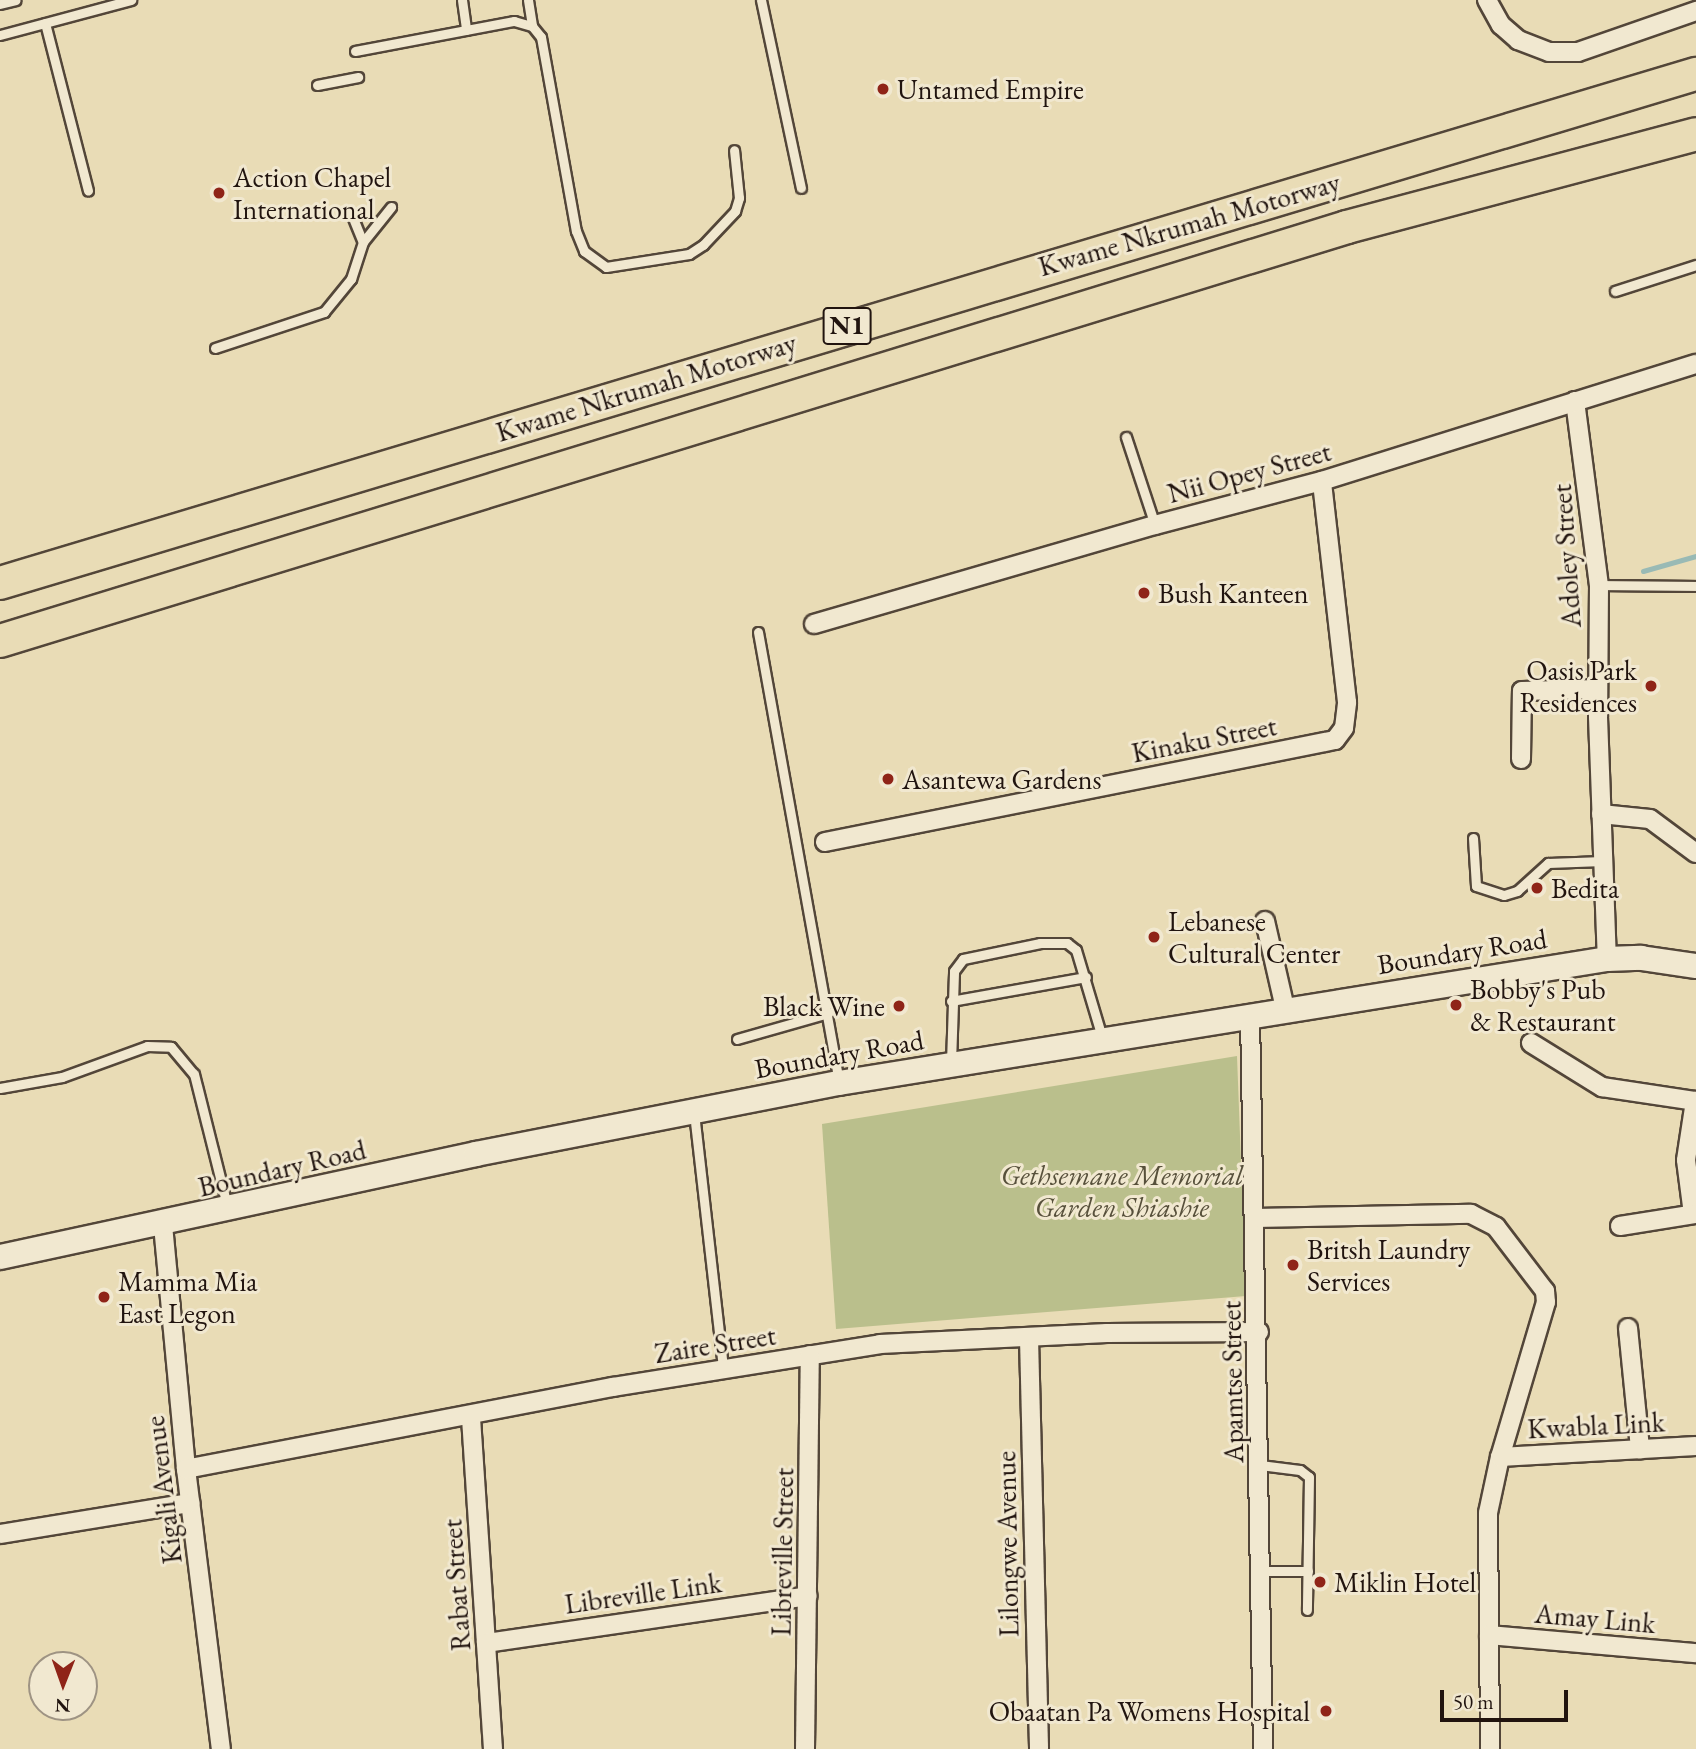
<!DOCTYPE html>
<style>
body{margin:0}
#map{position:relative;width:1696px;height:1749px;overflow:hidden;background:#e9dcb6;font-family:"EB Garamond",serif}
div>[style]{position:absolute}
.green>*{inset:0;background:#babf8c}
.stream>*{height:5px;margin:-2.5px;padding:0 2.5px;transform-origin:2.5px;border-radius:2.5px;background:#99bab5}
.roads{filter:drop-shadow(2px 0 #534639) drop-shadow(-2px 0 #534639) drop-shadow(0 2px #534639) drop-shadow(0 -2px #534639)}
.lane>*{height:9px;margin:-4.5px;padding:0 4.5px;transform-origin:4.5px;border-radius:4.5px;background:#f1e8d0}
.street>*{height:18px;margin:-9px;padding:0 9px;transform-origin:9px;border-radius:9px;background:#f1e8d0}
.secondary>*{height:24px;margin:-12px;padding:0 12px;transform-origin:12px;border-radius:12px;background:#f1e8d0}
.highway>*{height:32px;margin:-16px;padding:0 16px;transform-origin:16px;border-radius:16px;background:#e9dcb6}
.dots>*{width:19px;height:19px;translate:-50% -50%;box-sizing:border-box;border:4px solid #f1e8d0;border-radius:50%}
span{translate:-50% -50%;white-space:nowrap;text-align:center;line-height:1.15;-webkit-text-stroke:6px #f1e8d0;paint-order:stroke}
.shield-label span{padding:2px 5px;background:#f1e8d0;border:2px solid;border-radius:5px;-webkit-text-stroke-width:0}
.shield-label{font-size:26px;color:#21140f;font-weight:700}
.poi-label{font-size:28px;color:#21140f}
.left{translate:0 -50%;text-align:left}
.right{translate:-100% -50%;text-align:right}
.street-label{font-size:28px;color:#21140f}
.park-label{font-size:28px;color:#57503b;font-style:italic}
.north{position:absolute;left:28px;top:1651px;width:70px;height:70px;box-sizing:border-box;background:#f1e8d0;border:2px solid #9e9383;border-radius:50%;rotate:181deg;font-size:19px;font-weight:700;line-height:28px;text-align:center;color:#21140f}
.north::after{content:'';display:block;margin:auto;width:24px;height:32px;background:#8f2418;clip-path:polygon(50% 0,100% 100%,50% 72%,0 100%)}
.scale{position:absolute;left:1440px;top:1690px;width:128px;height:32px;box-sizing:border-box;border:4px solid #21140f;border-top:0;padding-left:9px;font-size:21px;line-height:24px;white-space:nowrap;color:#21140f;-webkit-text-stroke:5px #f1e8d0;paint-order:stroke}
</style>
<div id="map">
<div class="green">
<i style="clip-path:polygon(1237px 1056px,1246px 1296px,836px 1329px,822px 1124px)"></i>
</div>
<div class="stream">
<i style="left:1643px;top:571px;width:55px;rotate:-15.8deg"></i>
</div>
<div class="roads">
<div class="lane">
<i style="left:462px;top:0;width:30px;rotate:82deg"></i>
<i style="left:528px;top:0;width:26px;rotate:81deg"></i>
<i style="left:761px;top:0;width:192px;rotate:78deg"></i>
<i style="left:0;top:4px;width:16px;rotate:-14deg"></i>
<i style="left:45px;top:23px;width:173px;rotate:75.6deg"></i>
<i style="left:0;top:35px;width:136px;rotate:-15deg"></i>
<i style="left:355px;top:51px;width:162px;rotate:-10.7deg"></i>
<i style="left:514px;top:21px;width:19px;rotate:16deg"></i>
<i style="left:532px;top:26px;width:14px;rotate:51deg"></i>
<i style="left:541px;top:37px;width:197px;rotate:79.8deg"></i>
<i style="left:576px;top:231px;width:22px;rotate:68deg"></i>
<i style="left:584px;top:251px;width:27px;rotate:36deg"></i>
<i style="left:606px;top:267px;width:84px;rotate:-8.9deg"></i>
<i style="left:689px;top:254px;width:17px;rotate:-33deg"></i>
<i style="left:703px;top:245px;width:47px;rotate:-46.7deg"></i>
<i style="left:735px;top:211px;width:14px;rotate:-73deg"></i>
<i style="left:739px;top:198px;width:48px;rotate:-95.9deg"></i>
<i style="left:317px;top:85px;width:42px;rotate:-11deg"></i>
<i style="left:351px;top:213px;width:31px;rotate:68deg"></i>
<i style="left:1615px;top:291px;width:85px;rotate:-17.8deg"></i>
<i style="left:215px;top:348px;width:115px;rotate:-18.3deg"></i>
<i style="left:324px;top:312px;width:43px;rotate:-50.7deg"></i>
<i style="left:351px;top:279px;width:39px;rotate:-72deg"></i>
<i style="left:363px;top:242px;width:45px;rotate:-51.3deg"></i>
<i style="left:1126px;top:437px;width:93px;rotate:71.8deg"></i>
<i style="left:1599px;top:585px;width:97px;rotate:0.6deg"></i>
<i style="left:758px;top:632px;width:456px;rotate:79.8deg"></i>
<i style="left:1473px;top:838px;width:48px;rotate:86.4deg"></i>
<i style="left:1476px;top:886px;width:29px;rotate:18deg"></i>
<i style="left:1504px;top:895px;width:14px;rotate:-17deg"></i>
<i style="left:1517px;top:891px;width:42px;rotate:-42.1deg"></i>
<i style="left:1548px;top:863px;width:55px;rotate:-2.1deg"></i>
<i style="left:951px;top:1001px;width:137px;rotate:-10.1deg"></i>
<i style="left:737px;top:1039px;width:95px;rotate:-15.9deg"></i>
<i style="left:951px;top:1063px;width:92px;rotate:-88.1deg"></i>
<i style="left:954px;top:971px;width:15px;rotate:-53deg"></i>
<i style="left:963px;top:959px;width:79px;rotate:-11.7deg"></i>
<i style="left:1040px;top:943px;width:27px"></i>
<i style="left:1067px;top:943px;width:11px;rotate:38deg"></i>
<i style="left:1076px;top:950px;width:91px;rotate:73.4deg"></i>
<i style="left:0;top:1088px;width:63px;rotate:-10.1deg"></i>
<i style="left:62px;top:1077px;width:90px;rotate:-20deg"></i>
<i style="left:147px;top:1046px;width:24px;rotate:2deg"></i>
<i style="left:171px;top:1047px;width:35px;rotate:50deg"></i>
<i style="left:194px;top:1074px;width:135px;rotate:75.9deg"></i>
<i style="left:694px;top:1113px;width:258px;rotate:83.5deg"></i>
<i style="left:1260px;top:1465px;width:40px;rotate:7.1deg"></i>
<i style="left:1300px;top:1470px;width:11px;rotate:38deg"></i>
<i style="left:1309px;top:1477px;width:133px;rotate:90.9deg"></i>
<i style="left:1261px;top:1571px;width:47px"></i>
</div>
<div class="street">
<i style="left:1487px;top:0;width:29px;rotate:61deg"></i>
<i style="left:1501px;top:25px;width:23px;rotate:41deg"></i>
<i style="left:1518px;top:40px;width:33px;rotate:21deg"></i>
<i style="left:1549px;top:52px;width:29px"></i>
<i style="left:1578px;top:52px;width:125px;rotate:-19.2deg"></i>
<i style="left:1575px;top:401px;width:186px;rotate:82.6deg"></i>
<i style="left:1599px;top:585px;width:132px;rotate:90.4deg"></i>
<i style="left:1598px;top:717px;width:242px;rotate:87.9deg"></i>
<i style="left:814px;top:624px;width:355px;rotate:-16.2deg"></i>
<i style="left:1155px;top:525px;width:173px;rotate:-14.8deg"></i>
<i style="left:1322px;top:481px;width:392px;rotate:-17.4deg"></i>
<i style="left:1521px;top:759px;width:68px;rotate:-89.2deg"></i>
<i style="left:1522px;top:691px;width:76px;rotate:-1.5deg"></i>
<i style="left:1601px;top:814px;width:49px;rotate:5.8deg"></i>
<i style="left:1650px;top:819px;width:57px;rotate:36.5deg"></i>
<i style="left:825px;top:842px;width:520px;rotate:-11.31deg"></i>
<i style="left:1335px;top:740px;width:15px;rotate:-53deg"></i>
<i style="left:1344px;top:728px;width:26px;rotate:-83deg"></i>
<i style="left:1347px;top:702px;width:222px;rotate:-96.5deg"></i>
<i style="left:1265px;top:921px;width:89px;rotate:77.1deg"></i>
<i style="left:1250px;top:1014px;width:735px;rotate:88.99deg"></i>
<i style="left:1531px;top:1043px;width:84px;rotate:31.8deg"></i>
<i style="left:1602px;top:1087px;width:95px;rotate:8.5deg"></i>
<i style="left:1693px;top:1214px;width:54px;rotate:-97.4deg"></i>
<i style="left:1686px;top:1160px;width:60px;rotate:-81.3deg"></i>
<i style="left:1255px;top:1218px;width:216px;rotate:-1.1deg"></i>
<i style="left:1471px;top:1214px;width:28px;rotate:27deg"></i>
<i style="left:1496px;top:1227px;width:81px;rotate:52.6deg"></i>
<i style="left:1545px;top:1291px;width:11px;rotate:85deg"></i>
<i style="left:1546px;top:1302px;width:162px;rotate:106.5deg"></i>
<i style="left:1500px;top:1457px;width:57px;rotate:102.1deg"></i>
<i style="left:1488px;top:1513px;width:236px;rotate:89.5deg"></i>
<i style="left:163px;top:1225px;width:245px;rotate:84.6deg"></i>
<i style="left:186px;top:1469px;width:282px;rotate:82.9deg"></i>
<i style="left:1620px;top:1226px;width:77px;rotate:-9deg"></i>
<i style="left:1628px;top:1328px;width:122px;rotate:84.3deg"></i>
<i style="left:1029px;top:1338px;width:411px;rotate:88.6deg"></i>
<i style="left:471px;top:1418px;width:332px;rotate:86.2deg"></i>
<i style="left:1500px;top:1457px;width:196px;rotate:-3.2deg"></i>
<i style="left:186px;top:1469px;width:435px;rotate:-10.9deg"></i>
<i style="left:613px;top:1387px;width:270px;rotate:-9.1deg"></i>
<i style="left:880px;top:1344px;width:227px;rotate:-2.8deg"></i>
<i style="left:1107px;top:1333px;width:152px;rotate:-0.4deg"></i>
<i style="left:0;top:1534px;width:193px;rotate:-9.3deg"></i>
<i style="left:1489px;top:1635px;width:208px;rotate:5deg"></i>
<i style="left:486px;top:1643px;width:325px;rotate:-8.3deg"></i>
<i style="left:805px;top:1749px;width:394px;rotate:-89.3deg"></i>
</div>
<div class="secondary">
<i style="left:0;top:1257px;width:487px;rotate:-12.2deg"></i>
<i style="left:476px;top:1154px;width:370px;rotate:-11.1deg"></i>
<i style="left:839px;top:1083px;width:778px;rotate:-9.17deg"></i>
<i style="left:1607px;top:959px;width:34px;rotate:-2deg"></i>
<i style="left:1641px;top:958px;width:56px;rotate:8.3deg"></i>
</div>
<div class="highway">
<i style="left:0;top:583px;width:1771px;rotate:-16.71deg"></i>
<i style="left:0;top:641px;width:1409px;rotate:-17.08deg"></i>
<i style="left:1347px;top:227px;width:361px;rotate:-14.9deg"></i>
</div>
</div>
<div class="dots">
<i style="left:883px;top:89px;background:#8f2418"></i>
<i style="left:219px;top:193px;background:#8f2418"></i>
<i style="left:1144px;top:593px;background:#8f2418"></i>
<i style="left:1651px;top:686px;background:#8f2418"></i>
<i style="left:888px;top:779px;background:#8f2418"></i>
<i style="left:1537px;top:888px;background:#8f2418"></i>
<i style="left:1154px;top:937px;background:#8f2418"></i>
<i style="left:1456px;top:1005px;background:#8f2418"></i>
<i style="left:899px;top:1006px;background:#8f2418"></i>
<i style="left:1293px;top:1265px;background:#8f2418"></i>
<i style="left:104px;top:1297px;background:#8f2418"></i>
<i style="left:1320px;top:1582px;background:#8f2418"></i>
<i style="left:1326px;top:1711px;background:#8f2418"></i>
</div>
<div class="shield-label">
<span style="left:847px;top:326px">N1</span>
</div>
<div class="poi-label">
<span class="left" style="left:897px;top:89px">Untamed Empire</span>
<span class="left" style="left:233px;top:193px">Action Chapel<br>International</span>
<span class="left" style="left:1158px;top:593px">Bush Kanteen</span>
<span class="right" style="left:1637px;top:686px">Oasis Park<br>Residences</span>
<span class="left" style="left:902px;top:779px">Asantewa Gardens</span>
<span class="left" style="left:1551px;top:888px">Bedita</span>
<span class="left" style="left:1168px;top:937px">Lebanese<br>Cultural Center</span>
<span class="left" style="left:1470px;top:1005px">Bobby's Pub<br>&amp; Restaurant</span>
<span class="right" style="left:885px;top:1006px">Black Wine</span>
<span class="left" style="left:1307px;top:1265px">Britsh Laundry<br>Services</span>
<span class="left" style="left:118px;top:1297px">Mamma Mia<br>East Legon</span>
<span class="left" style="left:1334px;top:1582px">Miklin Hotel</span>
<span class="right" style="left:1310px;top:1711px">Obaatan Pa Womens Hospital</span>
</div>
<div class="street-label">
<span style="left:1189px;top:224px;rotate:-16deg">Kwame Nkrumah Motorway</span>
<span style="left:646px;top:387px;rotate:-17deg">Kwame Nkrumah Motorway</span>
<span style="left:1249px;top:472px;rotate:-15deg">Nii Opey Street</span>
<span style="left:1566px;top:556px;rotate:-94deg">Adoley Street</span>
<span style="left:1204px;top:739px;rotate:-11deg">Kinaku Street</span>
<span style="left:1462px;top:951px;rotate:-9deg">Boundary Road</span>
<span style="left:839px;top:1054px;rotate:-10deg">Boundary Road</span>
<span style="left:282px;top:1168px;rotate:-13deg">Boundary Road</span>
<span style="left:715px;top:1344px;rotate:-9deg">Zaire Street</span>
<span style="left:1232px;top:1382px;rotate:-91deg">Apamtse Street</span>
<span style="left:1596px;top:1425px;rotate:-3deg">Kwabla Link</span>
<span style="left:163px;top:1490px;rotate:-97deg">Kigali Avenue</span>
<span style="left:1007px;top:1544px;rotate:-91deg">Lilongwe Avenue</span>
<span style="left:782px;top:1552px;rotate:-89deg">Libreville Street</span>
<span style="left:456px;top:1585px;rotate:-94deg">Rabat Street</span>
<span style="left:643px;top:1593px;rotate:-8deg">Libreville Link</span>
<span style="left:1595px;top:1618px;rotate:5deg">Amay Link</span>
</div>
<div class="park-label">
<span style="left:1122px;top:1191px">Gethsemane Memorial<br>Garden Shiashie</span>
</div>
<div class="north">N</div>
<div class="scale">50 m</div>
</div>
